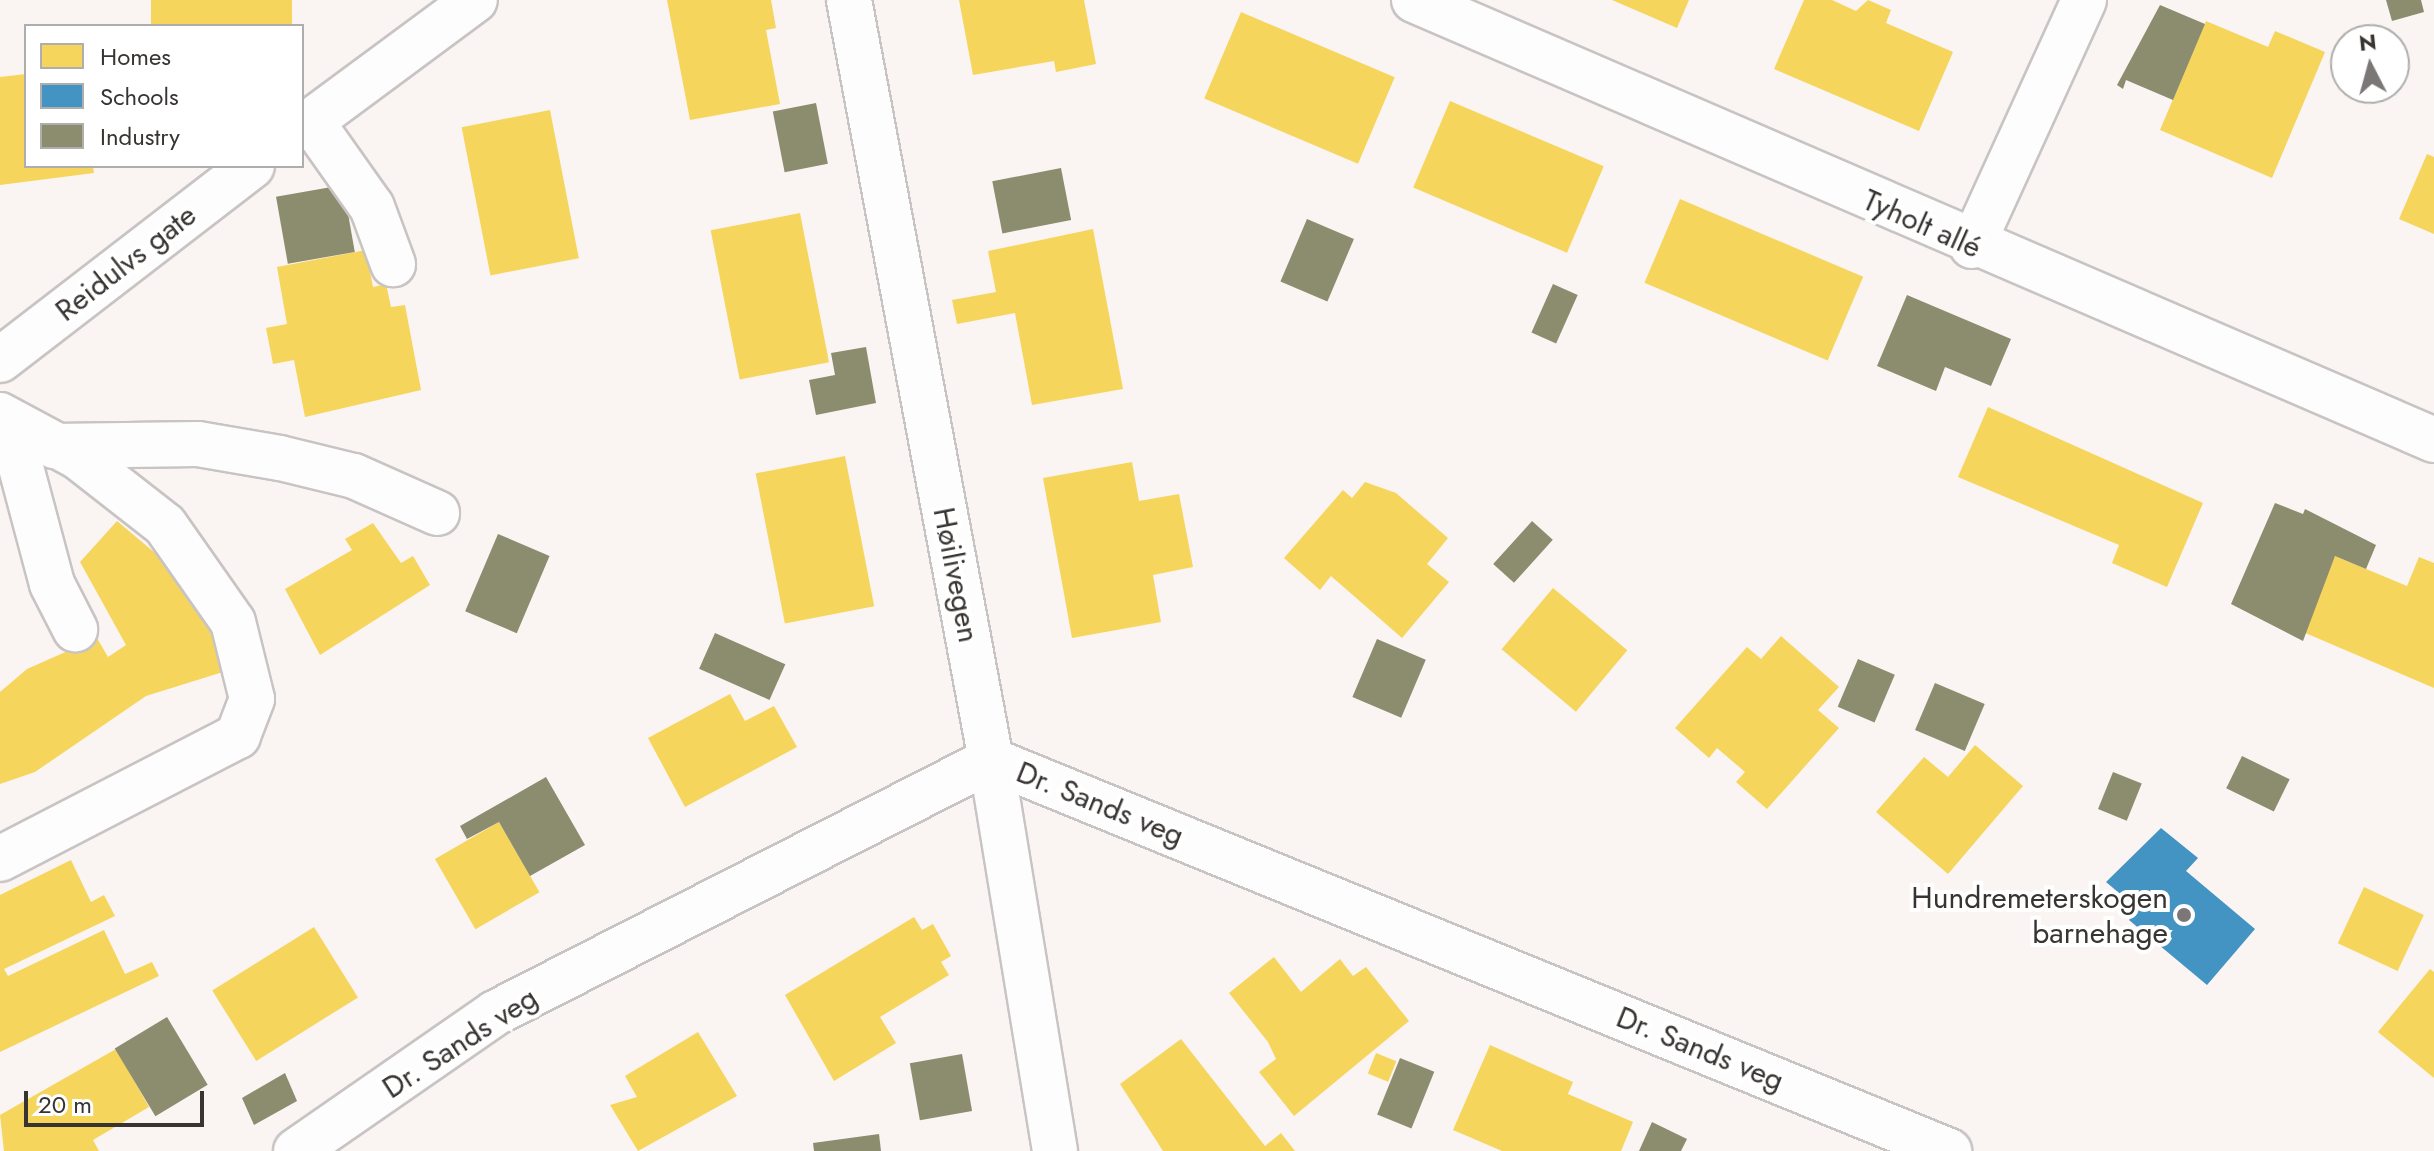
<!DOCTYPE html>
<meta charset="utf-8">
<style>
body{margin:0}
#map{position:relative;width:2434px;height:1151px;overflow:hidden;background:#faf4f3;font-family:Jost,sans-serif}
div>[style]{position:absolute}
.homes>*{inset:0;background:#f6d55c;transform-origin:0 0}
.schools>*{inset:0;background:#4393c3}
.industry>*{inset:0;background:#8c8c6e;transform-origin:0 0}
.roads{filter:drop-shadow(2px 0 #c8c4c3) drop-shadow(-2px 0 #c8c4c3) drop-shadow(0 2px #c8c4c3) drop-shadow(0 -2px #c8c4c3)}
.minor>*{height:44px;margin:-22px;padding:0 22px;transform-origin:22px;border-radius:22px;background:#fefdfd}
.dots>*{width:22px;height:22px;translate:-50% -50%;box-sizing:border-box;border:4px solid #fff;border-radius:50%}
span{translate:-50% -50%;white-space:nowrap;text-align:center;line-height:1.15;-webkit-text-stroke:8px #fff;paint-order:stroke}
.street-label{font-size:30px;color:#373432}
.poi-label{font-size:30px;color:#373432}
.right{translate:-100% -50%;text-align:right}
.legend{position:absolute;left:24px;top:24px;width:280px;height:144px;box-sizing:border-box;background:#fff;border:2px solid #afaead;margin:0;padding:10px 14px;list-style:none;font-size:24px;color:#373432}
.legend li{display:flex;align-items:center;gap:16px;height:40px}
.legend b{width:40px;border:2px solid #afaead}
.north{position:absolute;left:2330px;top:24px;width:80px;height:80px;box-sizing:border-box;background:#fff;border:2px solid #afaead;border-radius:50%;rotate:354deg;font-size:22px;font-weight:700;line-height:32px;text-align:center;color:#373432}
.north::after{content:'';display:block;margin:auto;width:28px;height:36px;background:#7b7776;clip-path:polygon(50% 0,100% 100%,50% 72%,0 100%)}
.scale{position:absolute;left:24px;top:1091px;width:180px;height:36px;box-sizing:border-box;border:4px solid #373432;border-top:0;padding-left:10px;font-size:24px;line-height:28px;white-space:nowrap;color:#373432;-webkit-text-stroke:6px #fff;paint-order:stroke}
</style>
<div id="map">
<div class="homes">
<i style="left:151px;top:0;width:141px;height:26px"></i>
<i style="clip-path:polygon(667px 0,771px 0,776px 28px,766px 30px,780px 104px,690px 120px)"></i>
<i style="clip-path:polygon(959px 0,1084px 0,1096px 64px,1056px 72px,1054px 61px,973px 75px)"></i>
<i style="clip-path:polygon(1612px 0,1689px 0,1677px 28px)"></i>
<i style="clip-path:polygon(1804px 0,1832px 0,1856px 11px,1868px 0,1891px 10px,1886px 23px,1953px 52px,1919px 131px,1774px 69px)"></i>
<i style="left:1241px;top:12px;width:167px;height:94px;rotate:23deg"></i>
<i style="clip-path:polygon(2206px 21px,2268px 47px,2275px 31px,2325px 52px,2272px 178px,2160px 130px)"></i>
<i style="clip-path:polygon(26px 74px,26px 166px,93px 166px,94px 173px,0 185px,0 77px)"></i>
<i style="left:1450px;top:101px;width:167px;height:94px;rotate:23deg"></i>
<i style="left:550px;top:110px;width:151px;height:90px;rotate:79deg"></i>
<i style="clip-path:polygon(2427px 154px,2434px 157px,2434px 234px,2399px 219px)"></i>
<i style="left:1680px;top:199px;width:199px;height:91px;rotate:23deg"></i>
<i style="left:800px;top:213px;width:152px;height:91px;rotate:79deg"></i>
<i style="clip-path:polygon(1093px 229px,1123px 389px,1032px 405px,1015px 313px,957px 324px,952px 300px,996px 292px,988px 251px)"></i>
<i style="clip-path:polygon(366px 250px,373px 287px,386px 284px,391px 307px,405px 305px,421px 390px,305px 417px,294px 360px,273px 364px,266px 328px,287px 324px,277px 267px)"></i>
<i style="clip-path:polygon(1988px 407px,2203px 503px,2167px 587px,2112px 563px,2119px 545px,1958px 477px)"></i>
<i style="left:845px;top:456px;width:153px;height:91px;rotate:79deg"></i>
<i style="clip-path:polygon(1132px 462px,1139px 501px,1179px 494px,1193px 567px,1153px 575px,1161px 622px,1072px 638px,1043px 478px)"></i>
<i style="clip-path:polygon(1365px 482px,1396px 493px,1448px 538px,1427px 564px,1449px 582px,1402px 638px,1331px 576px,1320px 590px,1284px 558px,1343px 490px,1352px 498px)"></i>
<i style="clip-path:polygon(117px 521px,192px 584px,226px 671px,146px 696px,35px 772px,0 784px,0 692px,27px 669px,97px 638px,108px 657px,126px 645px,80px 562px)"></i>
<i style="clip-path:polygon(373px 523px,401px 563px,413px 556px,430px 585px,320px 655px,285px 589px,352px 550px,345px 539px)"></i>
<i style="clip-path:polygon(2335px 556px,2407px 586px,2419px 557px,2434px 563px,2434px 688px,2303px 632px)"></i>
<i style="left:1553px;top:588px;width:97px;height:80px;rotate:40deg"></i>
<i style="clip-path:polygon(1781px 636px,1839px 687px,1818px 710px,1839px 728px,1767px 809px,1736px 782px,1745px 772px,1717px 748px,1709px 758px,1675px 728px,1747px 647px,1761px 659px)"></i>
<i style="clip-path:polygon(730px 694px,745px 721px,774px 706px,797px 747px,685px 807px,648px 738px)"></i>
<i style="clip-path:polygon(1975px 745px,2023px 786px,1948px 874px,1876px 812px,1924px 757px,1948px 777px)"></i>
<i style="left:499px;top:822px;width:81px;height:74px;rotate:60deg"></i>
<i style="clip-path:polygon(71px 860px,91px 902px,104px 895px,115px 916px,4px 969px,8px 976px,104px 930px,125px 974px,152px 962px,159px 976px,0 1052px,0 895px)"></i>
<i style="left:2364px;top:887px;width:66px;height:62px;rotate:25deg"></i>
<i style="clip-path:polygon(914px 917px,922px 930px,933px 924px,951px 956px,941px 962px,949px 975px,880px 1017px,896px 1043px,834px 1081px,785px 995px)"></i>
<i style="left:314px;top:927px;width:83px;height:120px;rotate:58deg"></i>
<i style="clip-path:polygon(1274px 957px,1301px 992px,1340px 959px,1353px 976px,1366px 967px,1409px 1021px,1294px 1116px,1259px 1072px,1276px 1059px,1268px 1042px,1229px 993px)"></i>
<i style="clip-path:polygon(2430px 969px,2434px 972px,2434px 1078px,2378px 1032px)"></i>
<i style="clip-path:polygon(698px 1032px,737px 1096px,638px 1151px,610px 1105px,637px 1097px,625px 1076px)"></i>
<i style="clip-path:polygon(1181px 1039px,1265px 1146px,1281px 1133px,1295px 1151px,1163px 1151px,1120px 1084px)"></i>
<i style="clip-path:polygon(1490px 1045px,1573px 1082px,1568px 1094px,1633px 1122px,1621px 1151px,1502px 1151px,1453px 1130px)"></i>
<i style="clip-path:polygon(116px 1049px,149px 1107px,93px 1140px,99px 1151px,4px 1151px,0 1115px)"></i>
<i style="left:1376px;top:1053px;width:22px;height:22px;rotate:22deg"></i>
</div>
<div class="schools">
<i style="clip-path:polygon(2161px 828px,2198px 858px,2186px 871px,2255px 929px,2207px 985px,2129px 920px,2138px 909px,2106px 882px)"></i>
</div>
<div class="industry">
<i style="clip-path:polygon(2386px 0,2421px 0,2424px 12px,2392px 21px)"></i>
<i style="clip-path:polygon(2160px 5px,2205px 24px,2173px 100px,2126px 80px,2123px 89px,2117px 85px)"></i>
<i style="left:816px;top:103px;width:62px;height:44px;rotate:79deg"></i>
<i style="left:1061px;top:168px;width:53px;height:70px;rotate:79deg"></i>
<i style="left:343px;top:185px;width:68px;height:68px;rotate:80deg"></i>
<i style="left:1307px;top:219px;width:51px;height:68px;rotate:23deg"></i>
<i style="left:1553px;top:284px;width:27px;height:53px;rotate:24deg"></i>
<i style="clip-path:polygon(1907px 295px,2011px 339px,1991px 386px,1945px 367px,1936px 391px,1877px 366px)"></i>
<i style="clip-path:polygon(866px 347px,876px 403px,816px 415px,809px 380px,835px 375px,831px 353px)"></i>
<i style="clip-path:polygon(2275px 503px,2303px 514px,2305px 509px,2376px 545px,2366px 569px,2335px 556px,2303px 641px,2231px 604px)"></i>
<i style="left:1532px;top:521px;width:28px;height:58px;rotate:42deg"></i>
<i style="left:498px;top:534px;width:56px;height:84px;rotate:23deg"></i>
<i style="left:715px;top:633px;width:77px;height:39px;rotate:24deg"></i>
<i style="left:1377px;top:639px;width:53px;height:63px;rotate:23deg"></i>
<i style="left:1858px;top:659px;width:40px;height:52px;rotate:23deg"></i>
<i style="left:1935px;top:683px;width:54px;height:51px;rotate:23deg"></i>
<i style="left:2242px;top:756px;width:53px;height:36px;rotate:26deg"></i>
<i style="left:2113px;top:772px;width:31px;height:40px;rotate:22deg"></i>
<i style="clip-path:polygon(546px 777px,585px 845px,530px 876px,499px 822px,467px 839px,460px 826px)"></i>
<i style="left:167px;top:1017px;width:79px;height:61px;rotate:59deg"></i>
<i style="left:962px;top:1054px;width:58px;height:53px;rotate:80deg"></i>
<i style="left:1400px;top:1058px;width:37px;height:61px;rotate:22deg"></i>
<i style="clip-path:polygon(285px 1073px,297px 1101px,254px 1125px,242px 1098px)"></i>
<i style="clip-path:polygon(1652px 1122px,1687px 1139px,1681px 1151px,1639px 1151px)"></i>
<i style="clip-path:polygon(879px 1134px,881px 1151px,814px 1151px,813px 1143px)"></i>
</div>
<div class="roads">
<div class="minor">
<i style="left:849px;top:0;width:773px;rotate:79.42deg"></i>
<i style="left:991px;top:760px;width:396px;rotate:80.7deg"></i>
<i style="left:1414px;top:0;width:1111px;rotate:23.33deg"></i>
<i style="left:311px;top:121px;width:105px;rotate:54.7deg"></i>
<i style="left:372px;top:207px;width:61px;rotate:69.8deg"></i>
<i style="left:302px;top:128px;width:215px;rotate:-36.5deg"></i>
<i style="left:1972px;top:246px;width:270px;rotate:-65.5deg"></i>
<i style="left:0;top:360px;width:318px;rotate:-37.6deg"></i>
<i style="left:0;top:415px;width:89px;rotate:28.3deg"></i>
<i style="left:78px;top:457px;width:110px;rotate:38deg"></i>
<i style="left:165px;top:525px;width:118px;rotate:55deg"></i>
<i style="left:233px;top:622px;width:79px;rotate:76.1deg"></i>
<i style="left:252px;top:699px;width:40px;rotate:111deg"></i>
<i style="left:238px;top:736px;width:268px;rotate:152.7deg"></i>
<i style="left:10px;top:426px;width:163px;rotate:75.1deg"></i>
<i style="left:52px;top:584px;width:51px;rotate:62.9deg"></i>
<i style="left:54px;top:446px;width:144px;rotate:-0.8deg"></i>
<i style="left:198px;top:444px;width:83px;rotate:9.7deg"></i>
<i style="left:280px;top:458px;width:76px;rotate:13.7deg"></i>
<i style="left:354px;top:476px;width:91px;rotate:24deg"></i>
<i style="left:296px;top:1151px;width:242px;rotate:-34.7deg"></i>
<i style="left:495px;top:1013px;width:557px;rotate:-27.03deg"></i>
<i style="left:991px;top:760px;width:1035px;rotate:22.2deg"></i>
</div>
</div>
<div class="dots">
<i style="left:2184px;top:915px;background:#7b7776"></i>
</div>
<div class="street-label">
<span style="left:1922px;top:224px;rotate:24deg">Tyholt allé</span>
<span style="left:126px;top:263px;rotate:-38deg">Reidulvs gate</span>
<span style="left:956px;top:575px;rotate:79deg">Høilivegen</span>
<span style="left:1100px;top:804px;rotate:22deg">Dr. Sands veg</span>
<span style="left:460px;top:1043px;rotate:-33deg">Dr. Sands veg</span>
<span style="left:1700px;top:1049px;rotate:22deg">Dr. Sands veg</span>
</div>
<div class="poi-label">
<span class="right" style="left:2168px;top:915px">Hundremeterskogen<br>barnehage</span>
</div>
<ul class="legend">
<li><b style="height:22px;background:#f6d55c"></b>Homes</li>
<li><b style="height:22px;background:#4393c3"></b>Schools</li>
<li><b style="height:22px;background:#8c8c6e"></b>Industry</li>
</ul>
<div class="north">N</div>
<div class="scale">20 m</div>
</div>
